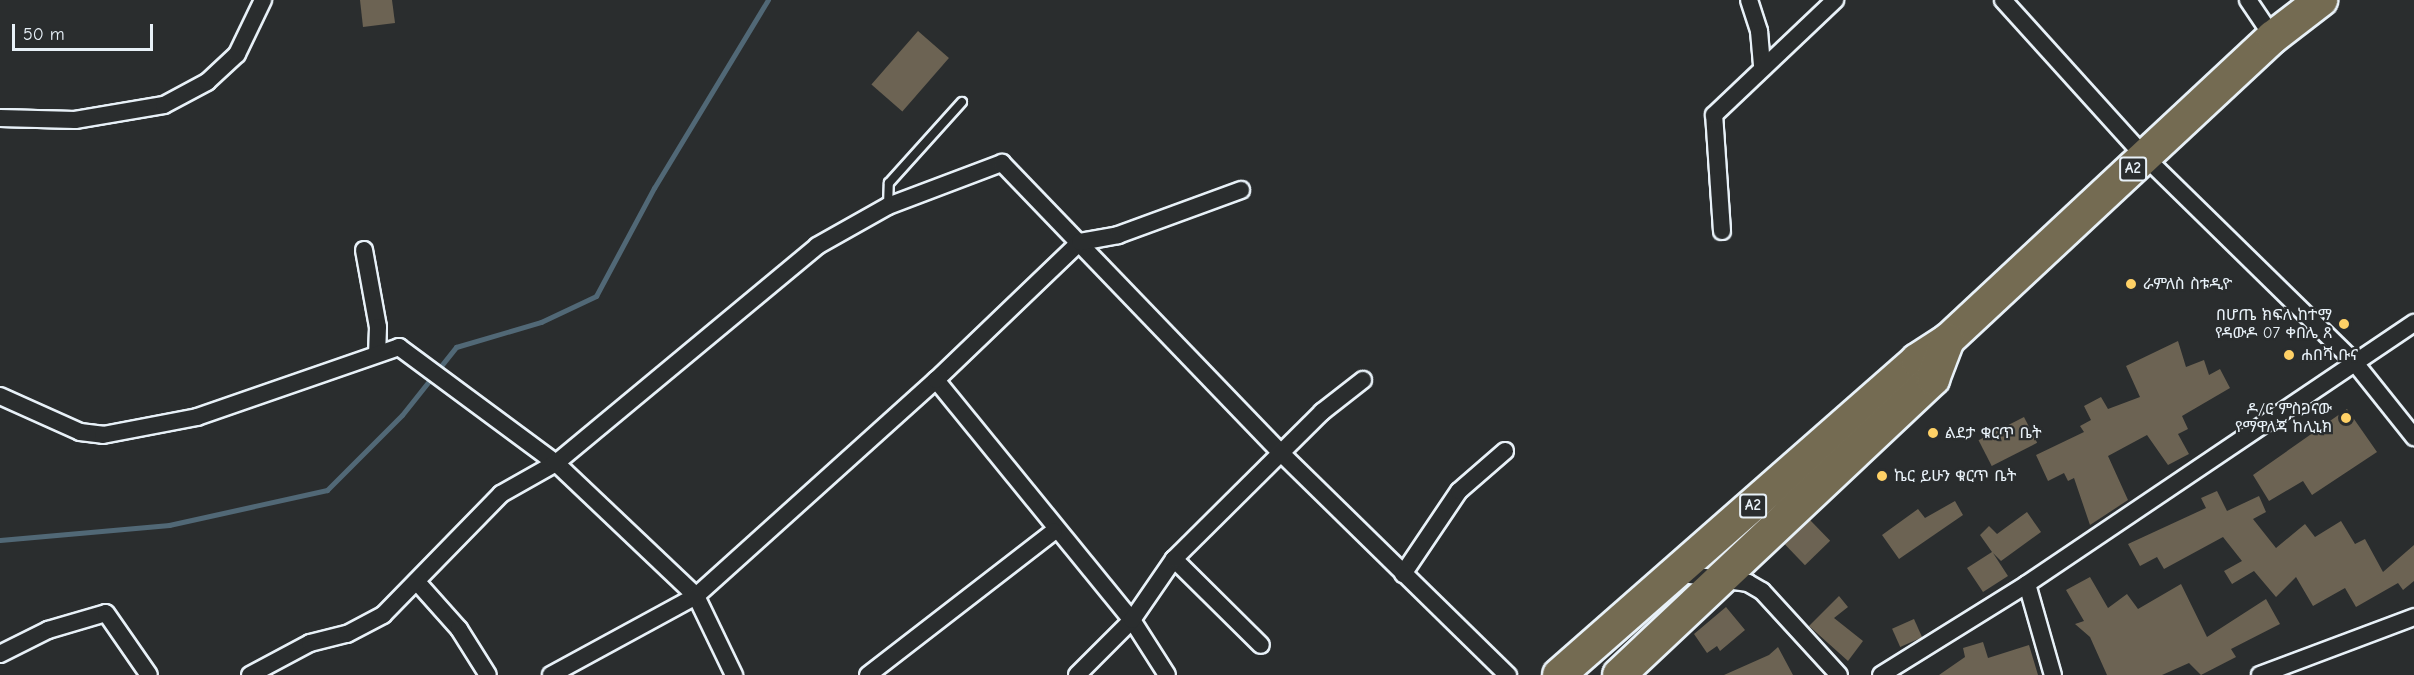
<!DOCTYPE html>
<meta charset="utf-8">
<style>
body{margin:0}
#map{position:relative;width:2414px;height:675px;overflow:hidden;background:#2a2d2e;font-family:"Comic Neue","Noto Sans Ethiopic",sans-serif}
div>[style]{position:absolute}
.stream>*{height:5px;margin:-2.5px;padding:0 2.5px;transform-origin:2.5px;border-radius:2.5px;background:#516876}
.building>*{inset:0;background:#6c6353;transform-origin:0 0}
.roads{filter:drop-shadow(2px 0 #e8f1f8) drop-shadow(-2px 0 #e8f1f8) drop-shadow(0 2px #e8f1f8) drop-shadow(0 -2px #e8f1f8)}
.lane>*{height:8px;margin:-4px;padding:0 4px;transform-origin:4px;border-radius:4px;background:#2a2d2e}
.street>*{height:16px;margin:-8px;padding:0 8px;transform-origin:8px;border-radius:8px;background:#2a2d2e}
.highway>*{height:32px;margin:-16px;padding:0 16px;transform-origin:16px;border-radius:16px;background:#746b52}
.dots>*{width:16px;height:16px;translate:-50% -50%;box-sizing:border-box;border:3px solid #2a2d2e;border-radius:50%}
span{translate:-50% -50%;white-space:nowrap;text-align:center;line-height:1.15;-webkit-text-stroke:4.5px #2a2d2e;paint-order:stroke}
.shield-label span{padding:2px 4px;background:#2a2d2e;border:2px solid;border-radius:4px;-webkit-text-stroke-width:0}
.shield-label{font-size:15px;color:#e8f1f8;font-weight:700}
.poi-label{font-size:16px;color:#e8f1f8}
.left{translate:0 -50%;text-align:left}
.right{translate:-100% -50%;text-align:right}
.scale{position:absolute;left:12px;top:24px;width:141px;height:27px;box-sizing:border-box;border:3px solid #e8f1f8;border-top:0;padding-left:8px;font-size:18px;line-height:21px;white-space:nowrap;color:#e8f1f8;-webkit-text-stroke:4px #2a2d2e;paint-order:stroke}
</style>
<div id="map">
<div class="stream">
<i style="left:0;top:540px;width:170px;rotate:-5.1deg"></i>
<i style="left:169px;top:525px;width:162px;rotate:-12.5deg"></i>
<i style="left:327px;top:490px;width:106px;rotate:-45deg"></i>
<i style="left:402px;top:415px;width:87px;rotate:-51.5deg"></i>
<i style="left:456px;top:347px;width:89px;rotate:-16.4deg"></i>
<i style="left:541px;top:322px;width:61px;rotate:-25.3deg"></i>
<i style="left:596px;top:296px;width:123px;rotate:-61.8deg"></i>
<i style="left:654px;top:188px;width:220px;rotate:-58.8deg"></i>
</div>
<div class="building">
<i style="clip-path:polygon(360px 0,392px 0,395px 23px,363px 27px)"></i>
<i style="left:918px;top:31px;width:41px;height:71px;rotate:41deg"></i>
<i style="clip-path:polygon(2178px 341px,2186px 367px,2204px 360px,2209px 375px,2220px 369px,2230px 388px,2182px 416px,2188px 429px,2178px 434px,2189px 454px,2168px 465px,2147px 435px,2108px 456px,2128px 500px,2090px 525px,2074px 478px,2068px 481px,2064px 473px,2048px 481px,2036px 455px,2084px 432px,2080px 426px,2091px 420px,2084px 406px,2101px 397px,2108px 409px,2140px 397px,2126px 366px)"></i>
<i style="clip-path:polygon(2347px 409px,2377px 452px,2312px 495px,2303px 481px,2269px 501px,2253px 475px)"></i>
<i style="left:2024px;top:417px;width:29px;height:51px;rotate:63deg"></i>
<i style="clip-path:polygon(2217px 491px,2227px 511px,2259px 496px,2266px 512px,2253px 519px,2276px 548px,2305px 524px,2315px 537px,2341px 521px,2355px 544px,2365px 539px,2383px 572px,2414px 545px,2414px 581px,2403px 590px,2398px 583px,2356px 607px,2345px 588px,2313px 606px,2296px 577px,2276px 597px,2254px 571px,2232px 584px,2224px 571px,2242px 561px,2223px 537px,2164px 569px,2157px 557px,2140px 566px,2128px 544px,2206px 508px,2201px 498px)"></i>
<i style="clip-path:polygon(1955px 501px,1963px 515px,1899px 559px,1882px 535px,1918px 509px,1925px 518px)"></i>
<i style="clip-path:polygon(2027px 512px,2041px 532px,2001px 561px,1993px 553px,2008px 576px,1983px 592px,1967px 568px,1992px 552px,1980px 535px,1989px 526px,1997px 534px)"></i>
<i style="left:1810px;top:520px;width:29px;height:35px;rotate:46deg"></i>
<i style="clip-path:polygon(2090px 577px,2108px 608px,2127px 594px,2138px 609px,2181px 584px,2207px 637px,2266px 599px,2280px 624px,2231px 649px,2236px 657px,2201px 675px,2189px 663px,2162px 675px,2107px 675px,2090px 637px,2075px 624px,2084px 621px,2066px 590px)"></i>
<i style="clip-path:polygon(1839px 596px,1848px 607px,1834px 618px,1863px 641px,1848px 661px,1809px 626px)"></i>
<i style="clip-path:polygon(1726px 607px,1745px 630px,1720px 651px,1717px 646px,1707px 653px,1694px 634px)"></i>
<i style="left:1914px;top:619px;width:20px;height:24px;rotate:66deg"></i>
<i style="clip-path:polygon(1983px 642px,1988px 658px,2029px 645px,2038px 675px,1939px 675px,1965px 657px,1963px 648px)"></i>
<i style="clip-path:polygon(1778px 647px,1793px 675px,1724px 675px,1769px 655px)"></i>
</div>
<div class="roads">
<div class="lane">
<i style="left:888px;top:206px;width:23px;rotate:-88deg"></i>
<i style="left:889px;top:183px;width:109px;rotate:-48deg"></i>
</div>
<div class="street">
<i style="left:1749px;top:0;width:33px;rotate:72deg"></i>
<i style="left:1759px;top:31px;width:36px;rotate:85deg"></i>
<i style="left:2003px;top:0;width:212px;rotate:47.9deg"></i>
<i style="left:2145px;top:157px;width:294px;rotate:44.4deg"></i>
<i style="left:2355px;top:363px;width:95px;rotate:51.4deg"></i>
<i style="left:2248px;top:0;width:45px;rotate:56deg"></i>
<i style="left:0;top:118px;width:75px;rotate:1.5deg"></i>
<i style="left:75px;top:120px;width:90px;rotate:-9.6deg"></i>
<i style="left:164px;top:105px;width:49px;rotate:-28.1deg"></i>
<i style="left:207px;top:82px;width:41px;rotate:-43deg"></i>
<i style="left:237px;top:54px;width:60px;rotate:-64.3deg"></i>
<i style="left:1722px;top:231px;width:116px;rotate:-93.9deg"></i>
<i style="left:1714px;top:115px;width:167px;rotate:-43.5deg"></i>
<i style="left:364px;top:250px;width:78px;rotate:79.7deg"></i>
<i style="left:378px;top:327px;width:25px;rotate:92deg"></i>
<i style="left:936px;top:380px;width:310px;rotate:50.8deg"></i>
<i style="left:1132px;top:620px;width:65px;rotate:57.5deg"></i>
<i style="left:0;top:396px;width:88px;rotate:24.2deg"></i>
<i style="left:80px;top:432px;width:23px;rotate:7deg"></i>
<i style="left:103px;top:435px;width:96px;rotate:-10.8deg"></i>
<i style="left:197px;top:417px;width:214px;rotate:-19.1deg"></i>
<i style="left:399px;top:347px;width:195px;rotate:36.5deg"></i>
<i style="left:556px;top:463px;width:193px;rotate:43.5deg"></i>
<i style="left:696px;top:596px;width:88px;rotate:64.3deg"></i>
<i style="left:1174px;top:559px;width:122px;rotate:44.7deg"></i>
<i style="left:1676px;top:573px;width:73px;rotate:7.9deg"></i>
<i style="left:1748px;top:583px;width:16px;rotate:30deg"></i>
<i style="left:1762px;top:591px;width:114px;rotate:47.5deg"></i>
<i style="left:1403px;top:574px;width:100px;rotate:-56deg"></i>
<i style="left:1459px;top:491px;width:61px;rotate:-41deg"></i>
<i style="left:418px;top:583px;width:62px;rotate:48.3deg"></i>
<i style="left:459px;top:629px;width:54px;rotate:57.8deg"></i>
<i style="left:2027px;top:584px;width:95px;rotate:74.1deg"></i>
<i style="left:0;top:654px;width:54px;rotate:-26.6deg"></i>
<i style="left:48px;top:630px;width:60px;rotate:-16.3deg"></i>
<i style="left:106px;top:613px;width:75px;rotate:55.3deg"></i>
<i style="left:250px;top:675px;width:68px;rotate:-28.1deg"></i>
<i style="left:310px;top:643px;width:38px;rotate:-14deg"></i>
<i style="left:347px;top:634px;width:41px;rotate:-27.8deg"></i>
<i style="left:383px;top:615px;width:169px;rotate:-45.7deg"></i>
<i style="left:501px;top:494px;width:63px;rotate:-29.4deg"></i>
<i style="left:556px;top:463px;width:339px;rotate:-39.7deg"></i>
<i style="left:817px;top:246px;width:81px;rotate:-29.4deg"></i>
<i style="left:888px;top:206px;width:122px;rotate:-20.7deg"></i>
<i style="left:1002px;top:163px;width:405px;rotate:46.1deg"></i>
<i style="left:1283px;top:455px;width:315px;rotate:44.4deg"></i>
<i style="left:551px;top:675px;width:165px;rotate:-28.6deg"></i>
<i style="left:696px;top:596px;width:323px;rotate:-42deg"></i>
<i style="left:936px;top:380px;width:199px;rotate:-43.8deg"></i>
<i style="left:1080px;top:242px;width:39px;rotate:-10deg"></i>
<i style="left:1118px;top:235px;width:131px;rotate:-20.1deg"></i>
<i style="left:868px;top:675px;width:235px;rotate:-37.7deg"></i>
<i style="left:1077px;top:675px;width:78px;rotate:-45deg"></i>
<i style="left:1132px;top:620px;width:74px;rotate:-55.5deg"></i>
<i style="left:1174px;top:559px;width:209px;rotate:-44.8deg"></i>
<i style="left:1322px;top:412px;width:52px;rotate:-38deg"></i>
<i style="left:1881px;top:675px;width:172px;rotate:-31.9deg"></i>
<i style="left:2027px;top:584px;width:467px;rotate:-34deg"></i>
<i style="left:2260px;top:675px;width:165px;rotate:-20.6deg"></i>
</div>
<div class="highway">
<i style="left:1559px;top:675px;width:477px;rotate:-41.3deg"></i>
<i style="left:1917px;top:360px;width:37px;rotate:-33deg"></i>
<i style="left:1948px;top:340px;width:444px;rotate:-43deg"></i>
<i style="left:2273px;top:37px;width:61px;rotate:-37.6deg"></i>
<i style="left:1619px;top:675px;width:432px;rotate:-43.3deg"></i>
<i style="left:1933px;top:379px;width:42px;rotate:-69deg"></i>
</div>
</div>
<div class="dots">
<i style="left:2131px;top:284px;background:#ffd166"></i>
<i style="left:2344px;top:324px;background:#ffd166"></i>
<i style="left:2289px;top:355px;background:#ffd166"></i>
<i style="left:2346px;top:418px;background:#ffd166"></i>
<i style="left:1933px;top:433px;background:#ffd166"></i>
<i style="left:1882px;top:476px;background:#ffd166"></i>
</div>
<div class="shield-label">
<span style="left:2133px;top:169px">A2</span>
<span style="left:1753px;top:506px">A2</span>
</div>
<div class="poi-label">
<span class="left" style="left:2143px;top:284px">ራምለስ ስቱዲዮ</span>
<span class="right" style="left:2332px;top:324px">በሆጤ ክፍለ ከተማ<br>የዳውዶ 07 ቀበሌ ጸ</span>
<span class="left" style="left:2301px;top:355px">ሐበሻ ቡና</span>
<span class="right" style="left:2332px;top:418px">ዶ/ር ምስጋናው<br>የማዋለጃ ከሊኒክ</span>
<span class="left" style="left:1945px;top:433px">ልደታ ቁርጥ ቤት</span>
<span class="left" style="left:1894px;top:476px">ኬር ይሁን ቁርጥ ቤት</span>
</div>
<div class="scale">50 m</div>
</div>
